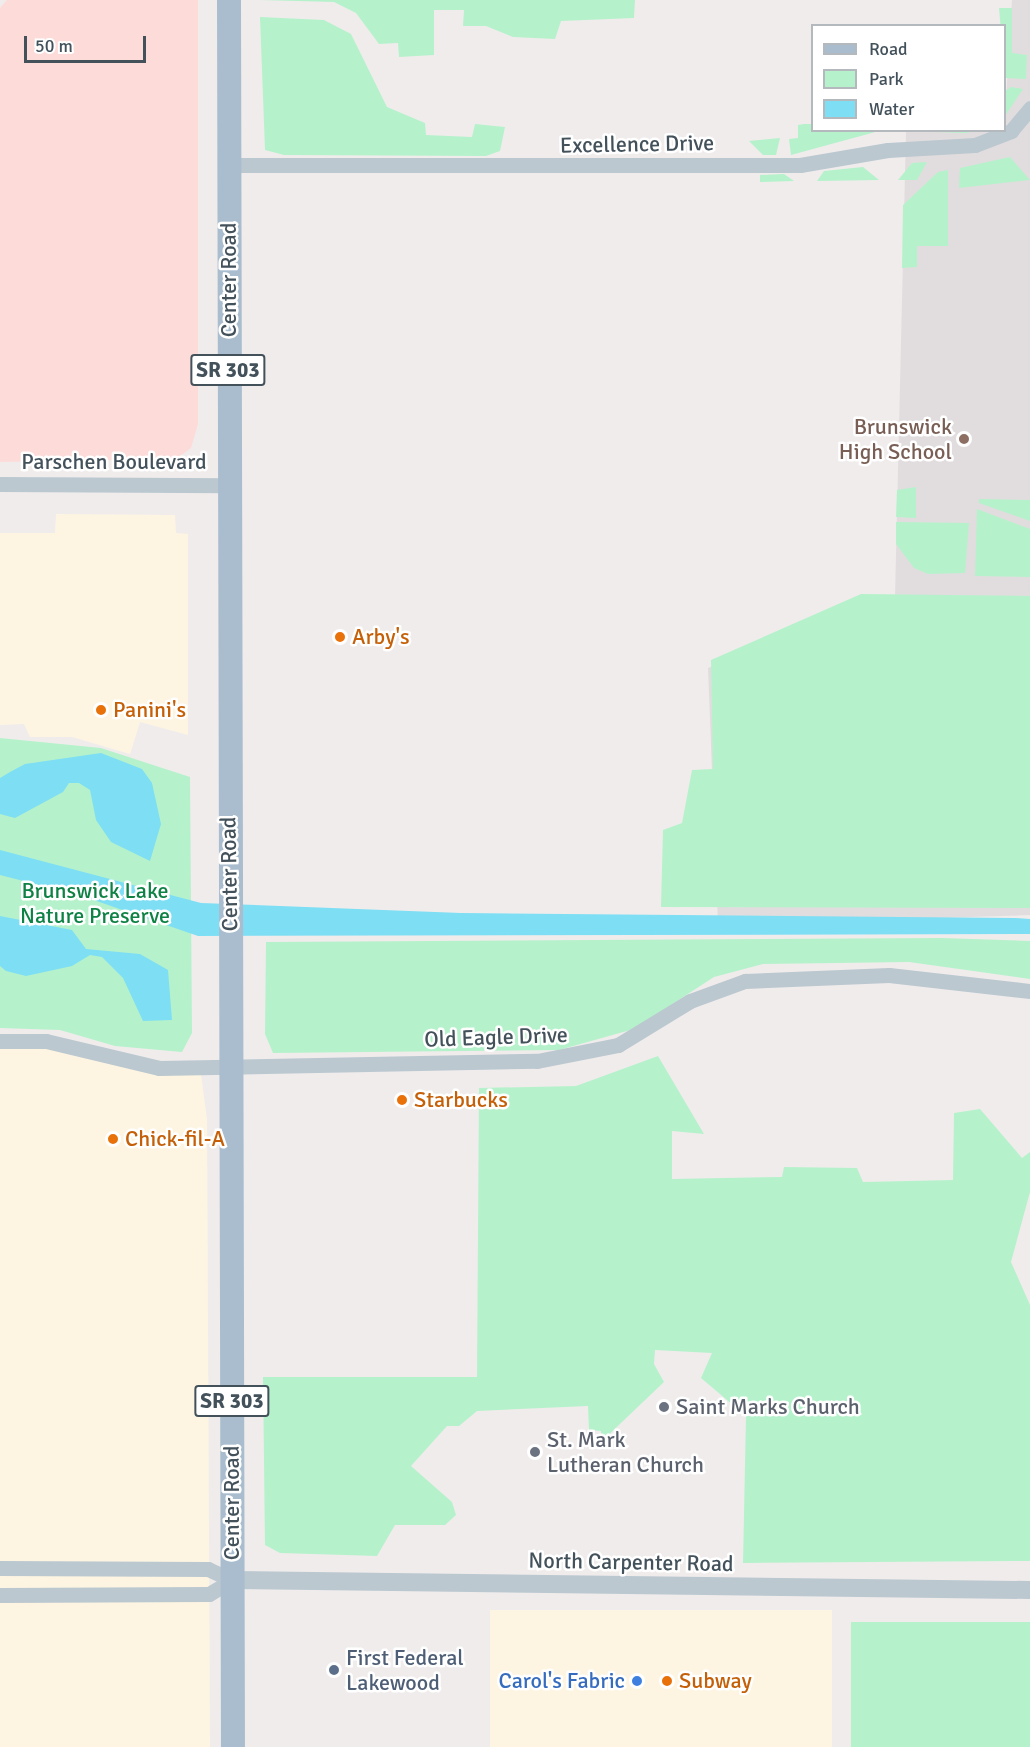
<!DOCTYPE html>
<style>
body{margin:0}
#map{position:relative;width:1030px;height:1747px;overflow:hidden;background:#f0ecec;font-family:Signika,sans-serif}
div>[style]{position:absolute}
.commercial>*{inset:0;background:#fdf5e2;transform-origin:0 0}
.education>*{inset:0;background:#e1ddde}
.medical>*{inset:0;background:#fddbd9}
.green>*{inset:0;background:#b5f2cb;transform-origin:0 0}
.water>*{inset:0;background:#7edef4}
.minor>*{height:15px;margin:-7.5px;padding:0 7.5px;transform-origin:7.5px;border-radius:7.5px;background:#bbc8d0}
.tertiary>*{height:18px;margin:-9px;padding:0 9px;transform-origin:9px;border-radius:9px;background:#bbc8d0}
.primary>*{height:24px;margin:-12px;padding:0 12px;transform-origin:12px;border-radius:12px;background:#a9bdcf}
.dots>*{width:16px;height:16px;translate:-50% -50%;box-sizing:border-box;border:3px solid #fff;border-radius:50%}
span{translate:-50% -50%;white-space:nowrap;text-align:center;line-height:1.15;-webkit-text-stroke:5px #fff;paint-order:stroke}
.shield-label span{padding:2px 4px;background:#fff;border:2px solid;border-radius:4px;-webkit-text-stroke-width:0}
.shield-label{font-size:21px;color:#43515b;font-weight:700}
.street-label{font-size:22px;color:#43515b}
.education-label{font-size:22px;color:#785e54}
.right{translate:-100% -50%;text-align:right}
.food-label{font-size:22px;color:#c56008}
.left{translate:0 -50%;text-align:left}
.park-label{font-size:22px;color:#0e8245}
.worship-label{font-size:22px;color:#5b616d}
.service-label{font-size:22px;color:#4e5e75}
.shop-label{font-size:22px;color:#366cbe}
.legend{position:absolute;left:811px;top:24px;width:195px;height:108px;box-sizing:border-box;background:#fff;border:2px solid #b4b9bd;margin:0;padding:8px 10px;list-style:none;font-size:18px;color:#43515b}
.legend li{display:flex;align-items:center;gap:12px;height:30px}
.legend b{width:30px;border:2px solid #b4b9bd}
.scale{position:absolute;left:24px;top:36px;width:122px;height:27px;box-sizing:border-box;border:3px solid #43515b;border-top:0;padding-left:8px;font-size:18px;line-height:21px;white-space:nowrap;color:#43515b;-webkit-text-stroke:4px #fff;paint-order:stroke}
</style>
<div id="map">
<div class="commercial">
<i style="clip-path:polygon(56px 514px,175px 515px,176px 533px,188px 534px,188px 735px,140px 722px,130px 754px,72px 737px,30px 737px,24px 724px,0 725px,0 533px,55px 533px)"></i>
<i style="clip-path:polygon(0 1041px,200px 1067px,207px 1120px,210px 1747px,0 1747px)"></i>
<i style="left:832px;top:1610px;width:137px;height:342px;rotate:90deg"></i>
</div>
<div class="education">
<i style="clip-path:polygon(1012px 0,1030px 0,1030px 915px,718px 925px,708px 668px,895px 597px,906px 131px,1004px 130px)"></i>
</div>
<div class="medical">
<i style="clip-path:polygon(7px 0,198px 0,198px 424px,191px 448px,176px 459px,0 462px,0 8px)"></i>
</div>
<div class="green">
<i style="clip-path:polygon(260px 0,635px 0,634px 18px,561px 21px,555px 39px,513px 37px,486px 26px,463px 26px,464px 10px,434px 10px,434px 55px,399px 57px,398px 43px,379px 44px,356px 13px,334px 2px)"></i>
<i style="clip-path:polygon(999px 8px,1012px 8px,1012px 53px,1027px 55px,1026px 79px,1005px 78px)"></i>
<i style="clip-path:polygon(260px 17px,324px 20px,351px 34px,387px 107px,425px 123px,426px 135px,472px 137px,475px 124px,505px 127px,500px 151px,486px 156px,284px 155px,265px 150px)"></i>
<i style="clip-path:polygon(1011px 87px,1023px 89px,1005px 116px,1005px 91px)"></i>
<i style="clip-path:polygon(804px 124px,812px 124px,812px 130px,879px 131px,791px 155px,789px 139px,798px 138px,798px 125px)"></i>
<i style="clip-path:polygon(906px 131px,976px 131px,966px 133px)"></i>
<i style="clip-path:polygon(780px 138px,776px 155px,763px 155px,749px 141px)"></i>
<i style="clip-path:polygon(1010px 157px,1030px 180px,959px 188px,960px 168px)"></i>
<i style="clip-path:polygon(927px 162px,917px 180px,898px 180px,912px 163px)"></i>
<i style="clip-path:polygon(863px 167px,879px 180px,817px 181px,824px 171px)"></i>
<i style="clip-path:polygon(948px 170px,948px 246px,917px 246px,917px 267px,902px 268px,903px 205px,938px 172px)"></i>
<i style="clip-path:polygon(784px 174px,794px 181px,760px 182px,760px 175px)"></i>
<i style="clip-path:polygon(916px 487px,916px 518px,896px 517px,897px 490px)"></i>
<i style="clip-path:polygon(979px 499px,1030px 500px,1030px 521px,979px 503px)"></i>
<i style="clip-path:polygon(977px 509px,1030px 529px,1030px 577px,975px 576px)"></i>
<i style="clip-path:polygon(896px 522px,969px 523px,965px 573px,928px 574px,914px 568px,896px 544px)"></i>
<i style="clip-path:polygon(861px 594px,1030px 596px,1030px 908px,661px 907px,663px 830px,682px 823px,692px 770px,713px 769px,711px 660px)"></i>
<i style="clip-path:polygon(0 738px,101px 748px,190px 777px,192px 1033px,182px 1052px,115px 1046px,60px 1030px,0 1028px)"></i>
<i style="clip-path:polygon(942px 938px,1030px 941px,1030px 979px,909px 962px,763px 964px,714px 977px,634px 1029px,559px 1050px,273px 1053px,265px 1034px,266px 942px)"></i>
<i style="clip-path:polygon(658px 1056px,704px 1134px,672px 1131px,672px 1179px,782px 1177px,784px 1167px,857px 1168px,863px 1182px,953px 1180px,954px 1113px,980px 1109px,1022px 1158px,1030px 1152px,1030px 1192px,1011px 1262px,1030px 1305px,1030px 1561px,743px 1563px,746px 1416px,701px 1378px,712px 1353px,655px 1350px,654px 1364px,664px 1382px,601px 1442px,601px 1431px,589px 1430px,588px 1406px,477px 1411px,459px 1426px,447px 1426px,411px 1466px,452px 1502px,456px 1515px,445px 1525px,395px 1525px,377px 1556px,280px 1553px,265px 1545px,263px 1377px,477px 1377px,479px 1088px,576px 1086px)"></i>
<i style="left:1030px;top:1622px;width:125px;height:179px;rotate:90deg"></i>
</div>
<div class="water">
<i style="clip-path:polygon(101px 753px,142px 769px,152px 783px,161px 824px,150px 861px,111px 842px,96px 820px,90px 790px,79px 783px,69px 783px,63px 792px,15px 818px,0 814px,0 778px,10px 772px,25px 764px)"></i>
<i style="clip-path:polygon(0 850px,201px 903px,461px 913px,1015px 918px,1030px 919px,1030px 934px,198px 936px,82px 896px,0 875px)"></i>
<i style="clip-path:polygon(0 916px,72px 930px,86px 949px,140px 954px,168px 970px,172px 1020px,143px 1021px,123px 978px,102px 957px,90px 955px,72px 966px,26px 976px,6px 971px,0 966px)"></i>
</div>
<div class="minor">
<i style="left:229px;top:165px;width:571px"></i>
<i style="left:800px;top:165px;width:89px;rotate:-9.7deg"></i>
<i style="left:888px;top:150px;width:87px;rotate:-3.3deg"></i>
<i style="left:975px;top:145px;width:39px;rotate:-21deg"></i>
<i style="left:1011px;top:131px;width:30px;rotate:-50deg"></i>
<i style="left:0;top:484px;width:228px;rotate:0.3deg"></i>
<i style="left:0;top:1041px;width:46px"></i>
<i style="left:46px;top:1041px;width:116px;rotate:13.4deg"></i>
<i style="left:159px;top:1068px;width:378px;rotate:-1.1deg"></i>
<i style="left:537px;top:1061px;width:83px;rotate:-11.2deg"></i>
<i style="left:618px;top:1045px;width:84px;rotate:-31.4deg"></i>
<i style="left:690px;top:1001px;width:59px;rotate:-20deg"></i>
<i style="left:745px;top:981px;width:144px;rotate:-2.4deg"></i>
<i style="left:889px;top:975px;width:142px;rotate:6.5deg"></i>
<i style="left:0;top:1568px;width:208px;rotate:0.3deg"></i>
<i style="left:208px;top:1569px;width:26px;rotate:25deg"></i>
<i style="left:0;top:1595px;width:209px;rotate:-0.3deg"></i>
<i style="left:209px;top:1594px;width:27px;rotate:-31deg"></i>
</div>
<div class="tertiary">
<i style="left:232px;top:1580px;width:798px;rotate:0.72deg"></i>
</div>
<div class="primary">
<i style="left:229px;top:0;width:1747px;rotate:89.87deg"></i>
</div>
<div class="dots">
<i style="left:964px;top:439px;background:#8d6e63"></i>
<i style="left:340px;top:637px;background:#e8710a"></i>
<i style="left:101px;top:710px;background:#e8710a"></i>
<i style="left:402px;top:1100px;background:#e8710a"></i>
<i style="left:113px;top:1139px;background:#e8710a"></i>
<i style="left:664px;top:1407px;background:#6b7280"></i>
<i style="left:535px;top:1452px;background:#6b7280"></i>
<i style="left:334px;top:1670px;background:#5c6f8a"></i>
<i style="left:637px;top:1681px;background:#3f7fe0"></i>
<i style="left:667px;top:1681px;background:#e8710a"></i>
</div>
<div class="shield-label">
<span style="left:228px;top:370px">SR 303</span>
<span style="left:232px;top:1401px">SR 303</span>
</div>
<div class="street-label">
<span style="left:637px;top:144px;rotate:-1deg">Excellence Drive</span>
<span style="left:229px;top:280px;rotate:-90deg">Center Road</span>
<span style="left:114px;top:462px">Parschen Boulevard</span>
<span style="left:229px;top:874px;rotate:-91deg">Center Road</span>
<span style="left:496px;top:1037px;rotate:-2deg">Old Eagle Drive</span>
<span style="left:232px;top:1503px;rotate:-90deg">Center Road</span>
<span style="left:631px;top:1562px;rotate:1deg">North Carpenter Road</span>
</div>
<div class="education-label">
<span class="right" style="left:952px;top:439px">Brunswick<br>High School</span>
</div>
<div class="food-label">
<span class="left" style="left:352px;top:637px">Arby's</span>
<span class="left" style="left:113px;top:710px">Panini's</span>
<span class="left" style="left:414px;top:1100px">Starbucks</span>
<span class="left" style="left:125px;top:1139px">Chick-fil-A</span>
<span class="left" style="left:679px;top:1681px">Subway</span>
</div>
<div class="park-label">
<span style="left:95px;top:903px">Brunswick Lake<br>Nature Preserve</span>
</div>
<div class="worship-label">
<span class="left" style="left:676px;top:1407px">Saint Marks Church</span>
<span class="left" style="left:547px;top:1452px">St. Mark<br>Lutheran Church</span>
</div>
<div class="service-label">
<span class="left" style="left:346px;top:1670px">First Federal<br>Lakewood</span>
</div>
<div class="shop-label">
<span class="right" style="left:625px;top:1681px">Carol's Fabric</span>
</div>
<ul class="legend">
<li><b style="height:8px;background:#a9bdcf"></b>Road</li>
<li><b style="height:16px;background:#b5f2cb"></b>Park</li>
<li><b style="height:16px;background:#7edef4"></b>Water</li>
</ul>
<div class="scale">50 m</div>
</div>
